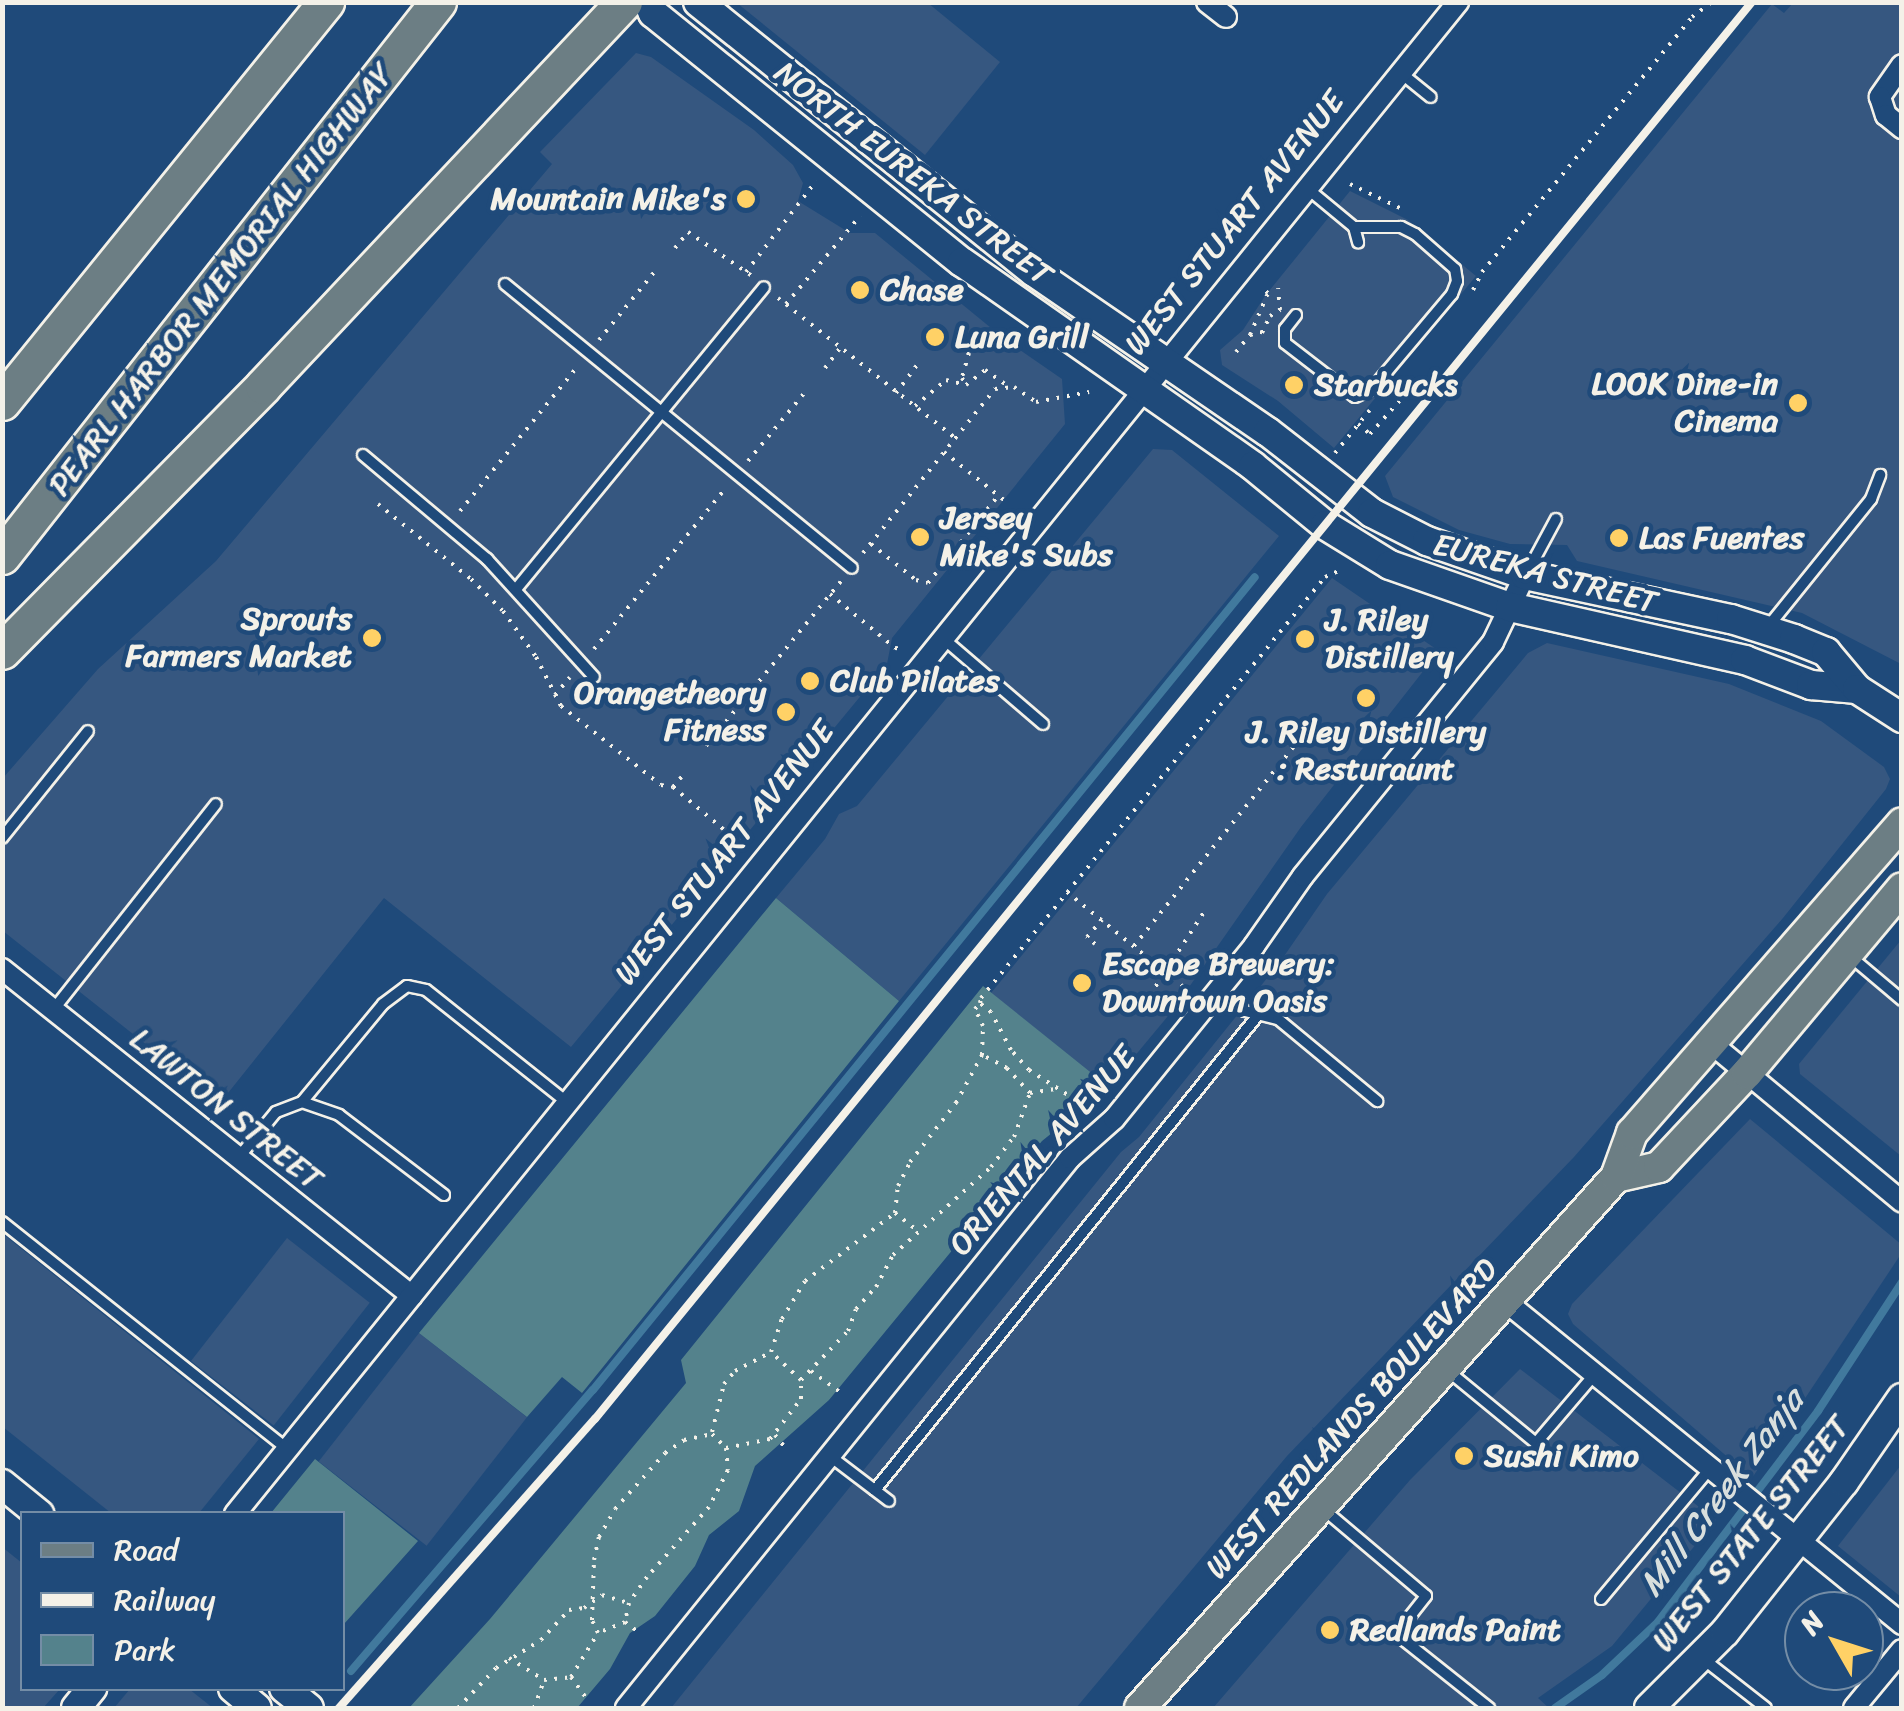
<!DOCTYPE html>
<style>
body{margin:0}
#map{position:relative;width:1904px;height:1711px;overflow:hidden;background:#1f4a7a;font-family:Sriracha,sans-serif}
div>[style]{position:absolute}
.built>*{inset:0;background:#365780;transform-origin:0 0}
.green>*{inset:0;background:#54828c}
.stream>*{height:8px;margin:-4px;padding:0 4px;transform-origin:4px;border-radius:4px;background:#41799d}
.path>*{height:4px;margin-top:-2px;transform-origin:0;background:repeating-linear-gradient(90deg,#f4f1e8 0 2.5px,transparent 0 10.5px)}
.roads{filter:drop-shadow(2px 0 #f4f1e8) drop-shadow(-2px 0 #f4f1e8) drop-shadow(0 2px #f4f1e8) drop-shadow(0 -2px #f4f1e8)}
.lane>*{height:10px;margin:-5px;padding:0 5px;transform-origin:5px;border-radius:5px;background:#1f4a7a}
.street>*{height:20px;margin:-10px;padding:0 10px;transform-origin:10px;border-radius:10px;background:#1f4a7a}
.secondary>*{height:28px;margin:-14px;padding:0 14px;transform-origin:14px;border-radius:14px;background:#1f4a7a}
.primary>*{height:30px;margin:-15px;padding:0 15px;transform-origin:15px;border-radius:15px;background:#6c7e84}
.highway>*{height:35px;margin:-17.5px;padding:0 17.5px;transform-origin:17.5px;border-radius:17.5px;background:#6c7e84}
.rail>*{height:8px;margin:-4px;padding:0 4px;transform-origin:4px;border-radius:4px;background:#f4f1e8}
.dots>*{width:28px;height:28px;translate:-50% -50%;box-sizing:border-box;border:5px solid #1f4a7a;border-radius:50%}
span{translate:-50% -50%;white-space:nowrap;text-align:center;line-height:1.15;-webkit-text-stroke:9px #1f4a7a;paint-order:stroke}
.street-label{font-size:32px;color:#f4f1e8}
.poi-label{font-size:32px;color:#f4f1e8;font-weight:700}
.right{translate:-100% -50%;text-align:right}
.left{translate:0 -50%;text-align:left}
.water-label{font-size:35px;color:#d9dfdd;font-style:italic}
.frame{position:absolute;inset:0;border:5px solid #f4f1e8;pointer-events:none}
.legend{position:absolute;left:20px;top:1511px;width:325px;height:180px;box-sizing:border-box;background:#1f4a7a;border:2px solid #748da6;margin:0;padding:12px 18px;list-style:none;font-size:30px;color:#f4f1e8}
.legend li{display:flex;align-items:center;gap:20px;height:50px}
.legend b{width:50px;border:2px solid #748da6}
.north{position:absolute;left:1784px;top:1591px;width:100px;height:100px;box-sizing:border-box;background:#1f4a7a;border:2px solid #748da6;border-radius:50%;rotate:309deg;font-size:28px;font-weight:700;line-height:40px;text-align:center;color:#f4f1e8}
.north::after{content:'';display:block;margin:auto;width:35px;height:45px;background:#ffd166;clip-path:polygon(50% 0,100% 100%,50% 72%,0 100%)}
</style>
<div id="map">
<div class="built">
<i style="clip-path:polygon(737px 3px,928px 3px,1000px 62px,925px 155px)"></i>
<i style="clip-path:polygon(1793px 3px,1901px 3px,1901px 664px,1802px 613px,1577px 561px,1567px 545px,1510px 544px,1459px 530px,1393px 497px,1385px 476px,1772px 4px,1784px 13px)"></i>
<i style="clip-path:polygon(636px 53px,651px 57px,754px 130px,793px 165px,803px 183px,798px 201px,850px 233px,875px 233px,1007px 341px,1062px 379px,1065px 424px,892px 638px,887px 664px,571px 1047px,384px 898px,220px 1103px,3px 931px,3px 778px,98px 669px,216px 561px,552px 164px,540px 152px)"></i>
<i style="clip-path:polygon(1350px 191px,1408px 220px,1476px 276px,1334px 448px,1278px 401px,1222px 365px,1220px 350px,1243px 330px,1265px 296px)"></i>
<i style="clip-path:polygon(1153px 449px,1172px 450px,1279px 536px,899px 1001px,776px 898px,825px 839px,839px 814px,857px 806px)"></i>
<i style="clip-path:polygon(1332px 578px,1439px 651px,1301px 827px,1173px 1010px,1109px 1087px,991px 993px)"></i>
<i style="clip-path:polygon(1547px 643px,1729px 684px,1821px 721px,1884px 767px,1890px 779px,1886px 789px,1783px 918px,1574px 1157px,1287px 1456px,1076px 1708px,671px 1708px,1121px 1152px,1139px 1137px,1280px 962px,1327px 894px,1528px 653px)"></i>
<i style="clip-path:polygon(1901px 940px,1901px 1156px,1800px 1074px,1799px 1064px)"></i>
<i style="clip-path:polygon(1750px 1119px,1902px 1245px,1901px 1254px,1752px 1478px,1573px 1324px,1568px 1314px,1572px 1304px)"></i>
<i style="clip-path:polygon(3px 1234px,259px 1439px,199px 1513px,111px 1513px,3px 1427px)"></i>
<i style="left:287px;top:1238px;width:105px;height:156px;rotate:38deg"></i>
<i style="left:419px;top:1333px;width:137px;height:163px;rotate:38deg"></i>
<i style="clip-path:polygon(1520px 1369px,1716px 1520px,1612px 1646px,1538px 1698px,1549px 1708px,1213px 1708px,1410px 1480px)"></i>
<i style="clip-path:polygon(1901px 1465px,1902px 1597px,1901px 1597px,1838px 1546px)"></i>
<i style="clip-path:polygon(2px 1547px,22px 1563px,22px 1688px,60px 1689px,43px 1708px,3px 1708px)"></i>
<i style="clip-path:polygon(130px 1689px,189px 1689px,213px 1708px,114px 1708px)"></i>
</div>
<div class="green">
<i style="clip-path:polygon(776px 898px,899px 1001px,582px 1393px,562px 1377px,527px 1417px,419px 1333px)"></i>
<i style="clip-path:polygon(983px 986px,1109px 1087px,1042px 1141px,829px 1400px,755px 1466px,739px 1511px,709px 1535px,695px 1566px,655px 1616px,630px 1633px,610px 1669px,577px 1708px,409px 1708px,490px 1619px,686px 1383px,681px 1360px)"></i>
<i style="clip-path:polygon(315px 1459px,418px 1541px,344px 1624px,342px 1514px,271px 1513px)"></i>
</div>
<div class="stream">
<i style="left:351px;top:1671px;width:371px;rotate:-49.3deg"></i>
<i style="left:593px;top:1390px;width:1048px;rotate:-50.85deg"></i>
<i style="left:1555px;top:1708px;width:57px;rotate:-35.1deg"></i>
<i style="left:1602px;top:1675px;width:77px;rotate:-43.4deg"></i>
<i style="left:1658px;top:1622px;width:265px;rotate:-52.8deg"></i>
<i style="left:1818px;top:1411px;width:154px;rotate:-56.9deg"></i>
</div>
<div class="path">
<i style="left:1785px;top:4px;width:2px;rotate:-63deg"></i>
<i style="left:1350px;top:184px;width:60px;rotate:25.7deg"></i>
<i style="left:675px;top:248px;width:21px;rotate:-51deg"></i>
<i style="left:688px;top:232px;width:78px;rotate:34.5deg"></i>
<i style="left:746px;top:272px;width:115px;rotate:-52.4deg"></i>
<i style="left:1473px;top:290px;width:20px;rotate:-63deg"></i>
<i style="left:1482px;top:272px;width:330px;rotate:-50.5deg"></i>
<i style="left:1692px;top:17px;width:25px;rotate:-37deg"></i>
<i style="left:778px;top:298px;width:226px;rotate:38.3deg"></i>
<i style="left:786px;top:304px;width:115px;rotate:-49.9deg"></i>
<i style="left:1262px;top:333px;width:19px;rotate:-65deg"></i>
<i style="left:1270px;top:316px;width:12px;rotate:-31deg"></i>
<i style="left:1280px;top:310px;width:22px;rotate:-95deg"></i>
<i style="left:1250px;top:335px;width:46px;rotate:-66.8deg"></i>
<i style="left:1268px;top:293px;width:6px;rotate:-141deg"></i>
<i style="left:599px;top:340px;width:89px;rotate:-50.9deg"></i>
<i style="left:960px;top:345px;width:12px;rotate:42deg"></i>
<i style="left:969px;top:353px;width:26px;rotate:106deg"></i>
<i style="left:962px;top:378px;width:8px;rotate:60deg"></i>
<i style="left:1236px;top:352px;width:22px;rotate:-51deg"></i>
<i style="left:1250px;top:335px;width:12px;rotate:-14deg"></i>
<i style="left:825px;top:368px;width:25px;rotate:-53deg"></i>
<i style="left:896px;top:393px;width:35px;rotate:-53deg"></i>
<i style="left:915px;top:406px;width:40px;rotate:-40deg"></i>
<i style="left:946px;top:380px;width:21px;rotate:14deg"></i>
<i style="left:966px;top:385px;width:24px;rotate:-38deg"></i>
<i style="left:985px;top:370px;width:29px;rotate:35deg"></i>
<i style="left:1358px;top:424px;width:16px;rotate:40deg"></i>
<i style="left:1370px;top:434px;width:48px;rotate:-48.4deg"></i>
<i style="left:944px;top:452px;width:83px;rotate:38.7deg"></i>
<i style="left:1335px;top:453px;width:55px;rotate:-50.9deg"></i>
<i style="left:748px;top:461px;width:89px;rotate:-50.4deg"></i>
<i style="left:378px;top:504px;width:119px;rotate:38.9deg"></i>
<i style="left:471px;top:579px;width:45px;rotate:45deg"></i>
<i style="left:503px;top:611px;width:57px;rotate:54.3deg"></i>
<i style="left:536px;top:657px;width:55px;rotate:63deg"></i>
<i style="left:561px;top:706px;width:127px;rotate:38.3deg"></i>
<i style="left:661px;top:785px;width:12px;rotate:9deg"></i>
<i style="left:673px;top:787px;width:81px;rotate:40deg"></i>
<i style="left:735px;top:839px;width:17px"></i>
<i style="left:460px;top:511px;width:186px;rotate:-50.9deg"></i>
<i style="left:871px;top:544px;width:58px;rotate:38.7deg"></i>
<i style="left:916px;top:580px;width:12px;rotate:14deg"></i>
<i style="left:928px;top:583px;width:112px;rotate:-51.2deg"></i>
<i style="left:863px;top:553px;width:211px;rotate:-51.2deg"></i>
<i style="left:995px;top:389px;width:19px;rotate:-6deg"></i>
<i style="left:1014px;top:387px;width:27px;rotate:34deg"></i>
<i style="left:1036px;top:402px;width:54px;rotate:-10.7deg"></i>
<i style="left:830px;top:594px;width:85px;rotate:39.7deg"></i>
<i style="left:895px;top:648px;width:10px;rotate:6deg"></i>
<i style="left:594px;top:649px;width:208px;rotate:-50.7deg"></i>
<i style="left:555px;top:695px;width:23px;rotate:-50deg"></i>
<i style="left:706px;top:746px;width:213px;rotate:-50.7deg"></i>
<i style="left:673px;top:787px;width:17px;rotate:-50deg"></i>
<i style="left:1067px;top:892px;width:160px;rotate:39.2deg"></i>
<i style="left:1095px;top:944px;width:11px;rotate:-139deg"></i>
<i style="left:1087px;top:937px;width:23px;rotate:-49deg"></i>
<i style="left:1134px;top:946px;width:259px;rotate:-51.3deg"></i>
<i style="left:1150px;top:995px;width:103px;rotate:-56.9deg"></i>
<i style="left:1030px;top:1093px;width:24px;rotate:-9deg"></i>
<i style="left:1093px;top:1111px;width:76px;rotate:-147.4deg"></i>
<i style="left:1029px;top:1070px;width:27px;rotate:-132deg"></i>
<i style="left:1011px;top:1050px;width:43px;rotate:-117.8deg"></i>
<i style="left:991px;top:1012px;width:14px;rotate:-141deg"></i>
<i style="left:980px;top:1003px;width:5px;rotate:-79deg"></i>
<i style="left:981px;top:998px;width:544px;rotate:-50.75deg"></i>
<i style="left:1325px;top:577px;width:20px;rotate:-24deg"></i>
<i style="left:895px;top:1213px;width:31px;rotate:38deg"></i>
<i style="left:811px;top:1371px;width:37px;rotate:36deg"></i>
<i style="left:801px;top:1380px;width:68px;rotate:-46.2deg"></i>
<i style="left:848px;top:1331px;width:23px;rotate:-70deg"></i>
<i style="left:856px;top:1309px;width:30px;rotate:-48deg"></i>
<i style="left:876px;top:1287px;width:36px;rotate:-62deg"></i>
<i style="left:893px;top:1255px;width:132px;rotate:-41.9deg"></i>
<i style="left:991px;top:1167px;width:38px;rotate:-53deg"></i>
<i style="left:1014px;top:1137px;width:47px;rotate:-70deg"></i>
<i style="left:1030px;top:1093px;width:34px;rotate:-133deg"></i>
<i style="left:1007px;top:1068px;width:26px;rotate:-152deg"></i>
<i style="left:712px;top:1432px;width:49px;rotate:-76deg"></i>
<i style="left:724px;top:1384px;width:17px;rotate:-50deg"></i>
<i style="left:735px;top:1371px;width:41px;rotate:-27.8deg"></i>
<i style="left:771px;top:1352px;width:35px;rotate:-72deg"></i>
<i style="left:782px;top:1319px;width:44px;rotate:-58.8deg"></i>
<i style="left:805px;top:1281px;width:113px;rotate:-37.1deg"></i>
<i style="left:895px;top:1213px;width:27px;rotate:-84deg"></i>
<i style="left:898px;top:1186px;width:27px;rotate:-63deg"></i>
<i style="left:910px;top:1162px;width:75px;rotate:-52.1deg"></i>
<i style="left:956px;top:1103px;width:55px;rotate:-61.6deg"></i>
<i style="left:982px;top:1055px;width:29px;rotate:-88deg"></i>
<i style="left:983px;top:1026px;width:19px;rotate:-115deg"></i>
<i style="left:975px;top:1009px;width:8px;rotate:-50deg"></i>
<i style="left:775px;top:1435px;width:14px;rotate:51deg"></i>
<i style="left:726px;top:1448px;width:45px;rotate:-11.6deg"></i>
<i style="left:770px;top:1439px;width:51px;rotate:-52.2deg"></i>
<i style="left:801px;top:1399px;width:19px;rotate:-90deg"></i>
<i style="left:801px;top:1380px;width:40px;rotate:-137deg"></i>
<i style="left:625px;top:1622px;width:15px;rotate:37deg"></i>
<i style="left:509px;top:1658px;width:41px;rotate:32.2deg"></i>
<i style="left:544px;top:1680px;width:27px;rotate:-6deg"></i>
<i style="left:571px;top:1677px;width:52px;rotate:-58.5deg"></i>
<i style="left:598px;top:1633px;width:14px;rotate:-115deg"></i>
<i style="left:592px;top:1620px;width:60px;rotate:-88.1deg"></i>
<i style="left:594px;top:1560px;width:24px;rotate:-78deg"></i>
<i style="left:599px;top:1537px;width:32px;rotate:-60deg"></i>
<i style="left:615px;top:1509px;width:75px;rotate:-48.2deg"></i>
<i style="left:665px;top:1453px;width:23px;rotate:-34deg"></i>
<i style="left:684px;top:1440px;width:29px;rotate:-12deg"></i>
<i style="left:712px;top:1434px;width:20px;rotate:45deg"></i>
<i style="left:726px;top:1448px;width:22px;rotate:85deg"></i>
<i style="left:728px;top:1470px;width:42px;rotate:117.2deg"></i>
<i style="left:709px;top:1507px;width:94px;rotate:131.5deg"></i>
<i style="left:647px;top:1577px;width:32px;rotate:125deg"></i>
<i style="left:629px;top:1603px;width:19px;rotate:102deg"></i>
<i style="left:625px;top:1622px;width:29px;rotate:158deg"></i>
<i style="left:571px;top:1677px;width:27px;rotate:54deg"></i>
<i style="left:458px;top:1708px;width:55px;rotate:-46.5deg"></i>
<i style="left:496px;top:1668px;width:53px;rotate:-31.9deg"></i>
<i style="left:541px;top:1640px;width:41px;rotate:-47deg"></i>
<i style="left:569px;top:1610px;width:15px;rotate:-8deg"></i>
<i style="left:584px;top:1608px;width:22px;rotate:-36deg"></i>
<i style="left:602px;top:1595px;width:28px;rotate:17deg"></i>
<i style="left:534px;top:1708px;width:30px;rotate:-70deg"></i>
</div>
<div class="roads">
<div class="lane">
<i style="left:1401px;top:73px;width:38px;rotate:39deg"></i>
<i style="left:1308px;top:189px;width:60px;rotate:39.6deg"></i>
<i style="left:1354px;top:227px;width:16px;rotate:75deg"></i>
<i style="left:505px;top:284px;width:448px;rotate:39.3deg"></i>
<i style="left:1296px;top:315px;width:18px;rotate:128deg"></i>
<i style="left:1285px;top:329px;width:14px;rotate:90deg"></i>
<i style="left:1285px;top:343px;width:88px;rotate:37.6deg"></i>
<i style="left:1355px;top:397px;width:19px;rotate:-25deg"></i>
<i style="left:1372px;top:389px;width:124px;rotate:-49.9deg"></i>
<i style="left:1452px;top:294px;width:14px;rotate:-69deg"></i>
<i style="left:1457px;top:281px;width:12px;rotate:-99deg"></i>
<i style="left:1455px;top:269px;width:53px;rotate:-138.8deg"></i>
<i style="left:1415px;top:234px;width:16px;rotate:-153deg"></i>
<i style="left:1401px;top:227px;width:47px;rotate:180deg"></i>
<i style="left:363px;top:455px;width:162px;rotate:40deg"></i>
<i style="left:487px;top:559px;width:159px;rotate:47.8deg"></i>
<i style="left:1528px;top:571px;width:59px;rotate:-61.7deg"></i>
<i style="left:517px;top:588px;width:389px;rotate:-50.6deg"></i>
<i style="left:1767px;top:628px;width:166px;rotate:-51.1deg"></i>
<i style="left:1871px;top:499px;width:26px;rotate:-69deg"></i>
<i style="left:945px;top:640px;width:129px;rotate:40.6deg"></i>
<i style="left:2px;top:838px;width:137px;rotate:-51.2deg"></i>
<i style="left:1851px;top:957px;width:67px;rotate:40.1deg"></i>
<i style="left:1217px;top:992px;width:34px;rotate:34deg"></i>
<i style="left:1245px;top:1011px;width:34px;rotate:14deg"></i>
<i style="left:1278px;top:1019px;width:129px;rotate:39.6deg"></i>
<i style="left:54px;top:1009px;width:261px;rotate:-51.7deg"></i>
<i style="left:302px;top:1102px;width:127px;rotate:-50.4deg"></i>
<i style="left:383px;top:1004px;width:30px;rotate:-37deg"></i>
<i style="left:407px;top:986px;width:19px;rotate:12deg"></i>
<i style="left:426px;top:990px;width:180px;rotate:38.5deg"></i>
<i style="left:239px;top:1157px;width:58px;rotate:-50.6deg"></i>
<i style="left:276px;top:1112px;width:28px;rotate:-21deg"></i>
<i style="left:302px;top:1102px;width:39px;rotate:19deg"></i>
<i style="left:339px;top:1115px;width:132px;rotate:37.3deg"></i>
<i style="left:2px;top:1222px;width:364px;rotate:38.5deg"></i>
<i style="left:1447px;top:1370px;width:115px;rotate:39.4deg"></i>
<i style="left:1536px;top:1443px;width:89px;rotate:-49.5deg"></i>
<i style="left:830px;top:1456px;width:74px;rotate:37.3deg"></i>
<i style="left:875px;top:1490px;width:610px;rotate:-51.12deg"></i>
<i style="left:1322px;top:1508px;width:136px;rotate:40.2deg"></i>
<i style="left:1426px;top:1596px;width:48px;rotate:128.3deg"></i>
<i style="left:1396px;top:1634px;width:119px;rotate:38.5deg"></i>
<i style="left:1601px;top:1599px;width:168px;rotate:-50.1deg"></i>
<i style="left:1702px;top:1658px;width:81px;rotate:38deg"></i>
</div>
<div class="street">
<i style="left:1207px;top:2px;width:24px;rotate:38deg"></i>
<i style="left:1902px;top:65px;width:39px;rotate:125deg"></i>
<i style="left:1880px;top:97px;width:19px;rotate:72deg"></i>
<i style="left:1886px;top:115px;width:21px;rotate:39deg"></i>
<i style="left:2px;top:969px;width:524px;rotate:38.57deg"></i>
<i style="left:1712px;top:1044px;width:247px;rotate:39.7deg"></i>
<i style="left:1505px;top:1301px;width:512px;rotate:39.13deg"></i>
<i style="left:235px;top:1514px;width:1945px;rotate:-51.03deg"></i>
<i style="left:626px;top:1708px;width:707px;rotate:-51.09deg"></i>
<i style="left:1070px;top:1158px;width:59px;rotate:-41.6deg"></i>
<i style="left:1114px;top:1119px;width:223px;rotate:-51deg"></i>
<i style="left:1254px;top:946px;width:85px;rotate:-55deg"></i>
<i style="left:1303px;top:876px;width:301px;rotate:-50.9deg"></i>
<i style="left:1493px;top:642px;width:74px;rotate:-64.5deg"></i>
<i style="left:1854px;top:1708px;width:75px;rotate:-50.4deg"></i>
</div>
<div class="secondary">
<i style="left:648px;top:2px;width:12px;rotate:66deg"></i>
<i style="left:653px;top:13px;width:397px;rotate:38.9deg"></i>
<i style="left:962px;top:262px;width:355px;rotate:35deg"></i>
<i style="left:1253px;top:466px;width:93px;rotate:39.3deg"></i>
<i style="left:1325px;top:525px;width:76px;rotate:31.6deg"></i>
<i style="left:1390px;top:565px;width:127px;rotate:19.3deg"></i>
<i style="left:1510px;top:607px;width:241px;rotate:12.7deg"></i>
<i style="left:1745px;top:660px;width:71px;rotate:20.7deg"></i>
<i style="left:1811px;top:685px;width:46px;rotate:5deg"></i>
<i style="left:698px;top:2px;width:431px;rotate:38.8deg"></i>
<i style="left:1034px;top:272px;width:283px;rotate:34.4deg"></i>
<i style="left:1268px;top:432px;width:132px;rotate:37.9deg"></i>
<i style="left:1372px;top:513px;width:62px;rotate:27deg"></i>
<i style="left:1427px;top:541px;width:104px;rotate:19.1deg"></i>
<i style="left:1525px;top:575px;width:211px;rotate:12.1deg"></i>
<i style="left:1731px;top:619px;width:66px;rotate:17.6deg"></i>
<i style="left:1794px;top:639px;width:35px;rotate:22deg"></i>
<i style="left:1826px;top:652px;width:48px;rotate:50deg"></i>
<i style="left:1857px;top:689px;width:54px;rotate:32.8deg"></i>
<i style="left:2px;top:1484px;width:48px;rotate:39deg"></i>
<i style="left:233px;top:1688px;width:31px;rotate:40deg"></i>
<i style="left:284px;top:1688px;width:32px;rotate:39deg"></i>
<i style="left:76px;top:1708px;width:26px;rotate:-51deg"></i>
<i style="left:1649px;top:1708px;width:107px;rotate:-45deg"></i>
<i style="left:1725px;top:1632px;width:191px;rotate:-51.6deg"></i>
<i style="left:1844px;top:1482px;width:102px;rotate:-55.4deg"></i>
</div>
<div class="primary">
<i style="left:1616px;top:1177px;width:44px;rotate:-13.1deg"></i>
<i style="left:1659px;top:1167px;width:129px;rotate:-46.9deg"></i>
<i style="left:1747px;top:1073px;width:241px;rotate:-50deg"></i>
<i style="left:1140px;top:1708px;width:713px;rotate:-48.13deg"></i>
<i style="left:1616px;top:1177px;width:47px;rotate:-70deg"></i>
<i style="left:1632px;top:1133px;width:411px;rotate:-48.9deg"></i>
</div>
<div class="highway">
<i style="left:2px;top:402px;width:515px;rotate:-50.99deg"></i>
<i style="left:2px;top:556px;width:705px;rotate:-51.8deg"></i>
<i style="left:2px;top:651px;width:372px;rotate:-45.4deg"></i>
<i style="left:263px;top:386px;width:527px;rotate:-46.77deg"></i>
</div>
</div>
<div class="rail">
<i style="left:339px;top:1708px;width:386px;rotate:-48.5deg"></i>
<i style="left:595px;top:1419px;width:1829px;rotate:-50.77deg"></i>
</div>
<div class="dots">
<i style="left:746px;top:199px;background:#ffd166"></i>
<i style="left:860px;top:290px;background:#ffd166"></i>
<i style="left:935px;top:337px;background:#ffd166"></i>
<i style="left:1294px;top:385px;background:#ffd166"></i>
<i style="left:1798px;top:403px;background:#ffd166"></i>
<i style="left:920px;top:537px;background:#ffd166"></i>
<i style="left:1619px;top:538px;background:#ffd166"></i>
<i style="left:372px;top:638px;background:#ffd166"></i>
<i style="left:1305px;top:639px;background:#ffd166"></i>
<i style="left:810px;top:681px;background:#ffd166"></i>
<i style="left:1366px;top:698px;background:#ffd166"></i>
<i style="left:786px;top:712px;background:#ffd166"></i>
<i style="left:1082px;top:983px;background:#ffd166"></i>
<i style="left:1464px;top:1456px;background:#ffd166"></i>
<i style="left:1330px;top:1630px;background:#ffd166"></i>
</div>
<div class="street-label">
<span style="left:913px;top:174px;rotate:38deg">NORTH EUREKA STREET</span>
<span style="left:1235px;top:223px;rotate:-51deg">WEST STUART AVENUE</span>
<span style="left:221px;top:280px;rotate:-52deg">PEARL HARBOR MEMORIAL HIGHWAY</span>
<span style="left:1545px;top:574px;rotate:15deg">EUREKA STREET</span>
<span style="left:725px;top:853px;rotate:-51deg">WEST STUART AVENUE</span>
<span style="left:226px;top:1109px;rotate:39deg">LAWTON STREET</span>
<span style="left:1043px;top:1151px;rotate:-49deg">ORIENTAL AVENUE</span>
<span style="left:1352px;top:1419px;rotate:-48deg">WEST REDLANDS BOULEVARD</span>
<span style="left:1751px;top:1534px;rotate:-51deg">WEST STATE STREET</span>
</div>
<div class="poi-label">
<span class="right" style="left:726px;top:199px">Mountain Mike's</span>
<span class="left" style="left:880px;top:290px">Chase</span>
<span class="left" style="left:955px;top:337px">Luna Grill</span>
<span class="left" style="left:1314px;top:385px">Starbucks</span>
<span class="right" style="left:1778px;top:403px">LOOK Dine-in<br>Cinema</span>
<span class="left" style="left:940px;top:537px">Jersey<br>Mike's Subs</span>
<span class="left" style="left:1639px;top:538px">Las Fuentes</span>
<span class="right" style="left:352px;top:638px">Sprouts<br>Farmers Market</span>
<span class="left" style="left:1325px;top:639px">J. Riley<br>Distillery</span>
<span class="left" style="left:830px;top:681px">Club Pilates</span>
<span class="right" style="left:766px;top:712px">Orangetheory<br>Fitness</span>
<span style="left:1366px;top:751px">J. Riley Distillery<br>: Resturaunt</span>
<span class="left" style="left:1102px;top:983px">Escape Brewery:<br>Downtown Oasis</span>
<span class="left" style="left:1484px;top:1456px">Sushi Kimo</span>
<span class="left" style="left:1350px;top:1630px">Redlands Paint</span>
</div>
<div class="water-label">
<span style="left:1721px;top:1492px;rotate:-53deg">Mill Creek Zanja</span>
</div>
<div class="frame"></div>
<ul class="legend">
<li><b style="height:12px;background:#6c7e84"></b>Road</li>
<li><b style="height:12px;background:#f4f1e8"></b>Railway</li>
<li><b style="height:28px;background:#54828c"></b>Park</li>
</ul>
<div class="north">N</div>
</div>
